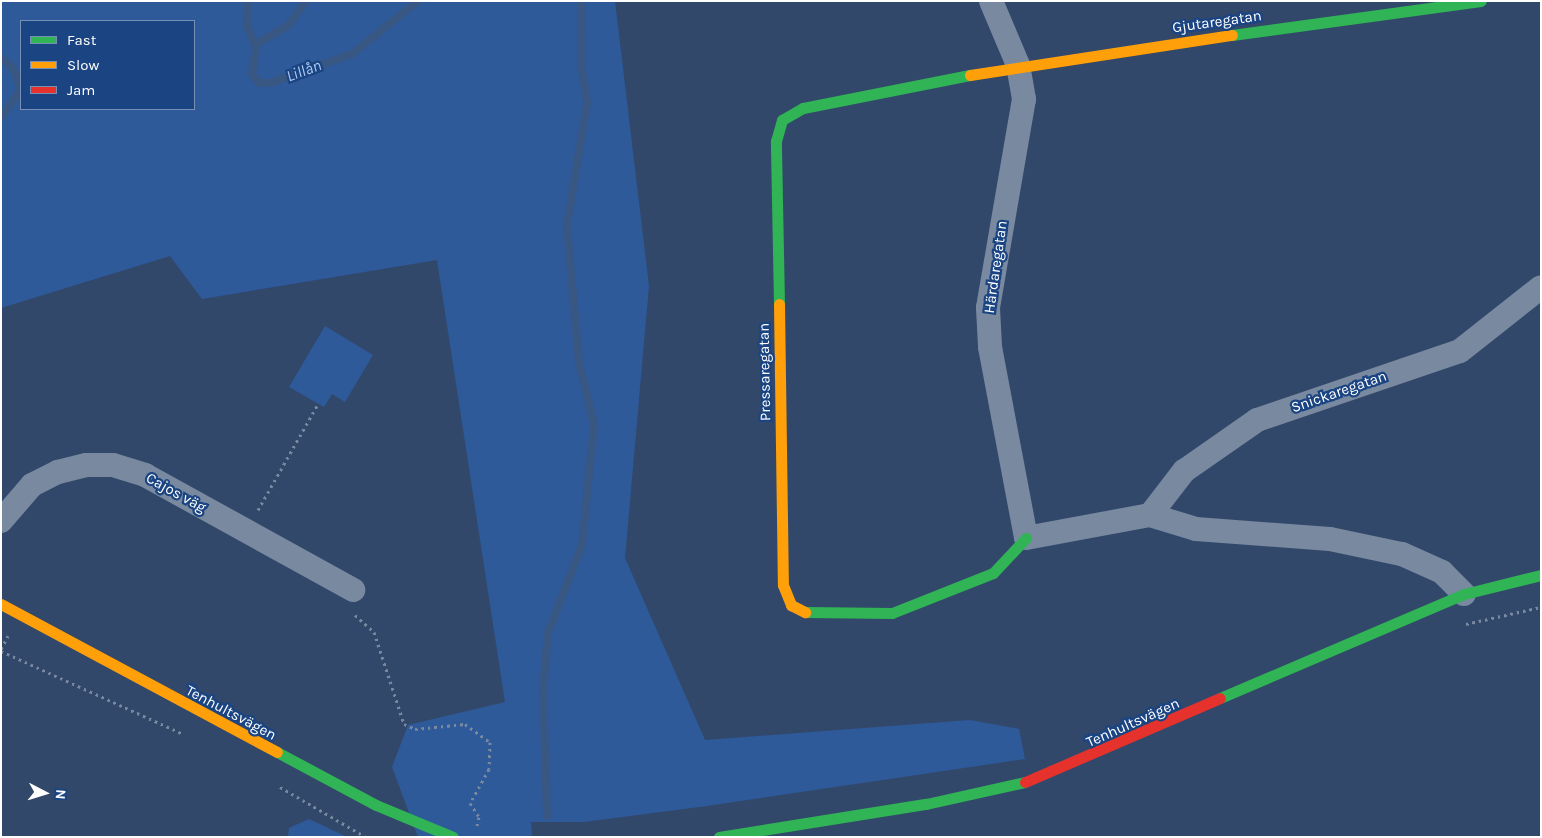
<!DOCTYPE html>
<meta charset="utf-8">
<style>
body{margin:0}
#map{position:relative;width:1542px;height:838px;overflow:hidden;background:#32486a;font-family:Karla,sans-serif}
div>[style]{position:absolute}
.green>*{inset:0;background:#2e5a9a}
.stream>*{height:8px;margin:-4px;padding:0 4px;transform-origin:4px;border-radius:4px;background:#385783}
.path>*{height:3px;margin-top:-1.5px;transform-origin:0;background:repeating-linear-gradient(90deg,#7889a0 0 2.5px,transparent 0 6.5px)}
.street>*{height:24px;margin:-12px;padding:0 12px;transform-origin:12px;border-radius:12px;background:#7889a0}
.fast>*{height:11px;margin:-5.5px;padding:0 5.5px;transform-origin:5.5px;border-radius:5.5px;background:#30b455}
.slow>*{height:11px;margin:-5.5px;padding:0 5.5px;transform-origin:5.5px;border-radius:5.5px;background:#ff9f0a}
.jam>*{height:11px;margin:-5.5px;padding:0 5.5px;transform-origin:5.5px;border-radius:5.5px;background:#e5322d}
span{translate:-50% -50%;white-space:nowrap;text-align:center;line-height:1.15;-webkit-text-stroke:4.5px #1a4482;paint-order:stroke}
.street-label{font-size:15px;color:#fff}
.water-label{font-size:16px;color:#aac9f2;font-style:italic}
.frame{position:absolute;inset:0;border:2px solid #fff;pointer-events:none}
.legend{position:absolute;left:20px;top:20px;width:175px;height:90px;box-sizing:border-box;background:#1a4482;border:1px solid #768fb4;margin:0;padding:6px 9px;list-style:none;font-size:15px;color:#fff}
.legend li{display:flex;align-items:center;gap:10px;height:25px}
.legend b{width:25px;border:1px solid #768fb4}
.north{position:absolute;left:20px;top:768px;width:50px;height:50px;-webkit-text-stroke:4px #1a4482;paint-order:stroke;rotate:95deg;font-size:14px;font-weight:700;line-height:20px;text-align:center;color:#fff}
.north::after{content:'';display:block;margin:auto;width:18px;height:22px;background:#fff;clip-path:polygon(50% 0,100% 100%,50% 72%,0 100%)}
</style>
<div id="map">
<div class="green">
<i style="clip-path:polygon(evenodd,1px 1px,615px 1px,649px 286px,625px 558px,705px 740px,970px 720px,1019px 729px,1025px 759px,707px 806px,584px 822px,531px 822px,532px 837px,418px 837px,392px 767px,408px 725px,505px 702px,437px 260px,202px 299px,170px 256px,1px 308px,1px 1px,21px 21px,194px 21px,194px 109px,21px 109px,21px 21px)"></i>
<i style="clip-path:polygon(325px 326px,373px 355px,345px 402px,332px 394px,324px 407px,289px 387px)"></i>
<i style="clip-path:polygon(309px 819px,347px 837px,288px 837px,289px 828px)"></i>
</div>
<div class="stream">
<i style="left:248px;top:1px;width:24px;rotate:92deg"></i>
<i style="left:247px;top:25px;width:25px;rotate:69deg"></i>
<i style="left:256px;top:48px;width:26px;rotate:99deg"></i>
<i style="left:252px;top:74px;width:11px;rotate:52deg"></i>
<i style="left:259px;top:83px;width:11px"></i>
<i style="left:270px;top:83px;width:87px;rotate:-19.5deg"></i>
<i style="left:352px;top:54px;width:85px;rotate:-38.8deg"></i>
<i style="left:256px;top:44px;width:38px;rotate:-30deg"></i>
<i style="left:289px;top:25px;width:29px;rotate:-55deg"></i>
<i style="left:1px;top:58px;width:16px;rotate:40deg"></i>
<i style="left:13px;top:68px;width:22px;rotate:69deg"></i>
<i style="left:1px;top:117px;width:34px;rotate:-54deg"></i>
<i style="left:547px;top:816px;width:127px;rotate:-91.8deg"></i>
<i style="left:543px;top:689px;width:56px;rotate:-84.9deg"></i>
<i style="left:548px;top:633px;width:94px;rotate:-68.9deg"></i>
<i style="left:582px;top:545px;width:122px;rotate:-84.3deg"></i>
<i style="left:594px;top:424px;width:63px;rotate:-103.8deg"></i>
<i style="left:579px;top:363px;width:138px;rotate:-95deg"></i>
<i style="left:567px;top:226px;width:126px;rotate:-80.8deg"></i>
<i style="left:587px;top:102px;width:36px;rotate:-99deg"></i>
<i style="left:581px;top:66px;width:65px;rotate:-89.1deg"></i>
</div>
<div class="path">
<i style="left:258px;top:510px;width:122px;rotate:-60.5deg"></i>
<i style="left:355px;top:615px;width:25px;rotate:42deg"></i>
<i style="left:374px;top:632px;width:97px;rotate:71.9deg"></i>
<i style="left:404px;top:724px;width:12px;rotate:24deg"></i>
<i style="left:415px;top:729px;width:50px;rotate:-5.7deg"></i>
<i style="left:465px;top:724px;width:31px;rotate:36deg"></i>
<i style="left:490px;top:742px;width:27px;rotate:92deg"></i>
<i style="left:489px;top:769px;width:39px;rotate:119deg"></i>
<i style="left:470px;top:803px;width:17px;rotate:57deg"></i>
<i style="left:479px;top:817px;width:9px;rotate:103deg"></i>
<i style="left:1466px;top:624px;width:77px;rotate:-12.8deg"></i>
<i style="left:1px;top:649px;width:15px;rotate:-62deg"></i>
<i style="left:1px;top:651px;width:200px;rotate:24.5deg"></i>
<i style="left:280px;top:787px;width:99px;rotate:30.2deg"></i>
</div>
<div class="street">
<i style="left:991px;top:1px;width:69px;rotate:67.1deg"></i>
<i style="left:1018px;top:65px;width:35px;rotate:80deg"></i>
<i style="left:1024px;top:99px;width:212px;rotate:99.8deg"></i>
<i style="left:988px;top:308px;width:39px;rotate:87deg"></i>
<i style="left:990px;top:347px;width:194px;rotate:79.3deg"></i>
<i style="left:1026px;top:538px;width:126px;rotate:-10.5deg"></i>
<i style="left:1150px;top:515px;width:48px;rotate:16.9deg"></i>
<i style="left:1196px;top:529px;width:134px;rotate:4.3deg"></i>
<i style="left:1330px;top:539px;width:74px;rotate:11.8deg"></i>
<i style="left:1402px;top:554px;width:44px;rotate:24.2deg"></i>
<i style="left:1442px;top:572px;width:31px;rotate:45deg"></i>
<i style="left:1150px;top:515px;width:56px;rotate:-52.3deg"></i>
<i style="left:1184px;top:471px;width:89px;rotate:-34.9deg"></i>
<i style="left:1257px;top:420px;width:214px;rotate:-18.8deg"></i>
<i style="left:1460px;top:351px;width:103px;rotate:-38.3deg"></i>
<i style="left:1px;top:521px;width:48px;rotate:-49.3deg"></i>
<i style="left:32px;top:485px;width:29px;rotate:-27deg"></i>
<i style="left:58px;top:472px;width:29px;rotate:-14deg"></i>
<i style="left:86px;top:465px;width:27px"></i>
<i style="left:113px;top:465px;width:34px;rotate:17deg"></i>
<i style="left:145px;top:475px;width:238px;rotate:28.9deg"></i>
</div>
<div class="fast">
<i style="left:1232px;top:35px;width:251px;rotate:-7.8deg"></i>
<i style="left:779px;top:304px;width:163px;rotate:-91.1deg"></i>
<i style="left:776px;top:141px;width:22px;rotate:-74deg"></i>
<i style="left:782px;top:120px;width:24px;rotate:-30deg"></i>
<i style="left:803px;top:108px;width:170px;rotate:-11.2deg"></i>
<i style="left:805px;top:612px;width:87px;rotate:0.7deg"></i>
<i style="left:892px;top:613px;width:109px;rotate:-21.6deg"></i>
<i style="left:993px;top:573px;width:48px;rotate:-46.7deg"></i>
<i style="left:1220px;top:698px;width:265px;rotate:-23.1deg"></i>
<i style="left:1464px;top:594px;width:79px;rotate:-13.9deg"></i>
<i style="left:277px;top:752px;width:112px;rotate:28.2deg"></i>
<i style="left:376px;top:805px;width:83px;rotate:22.6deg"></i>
<i style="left:719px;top:837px;width:210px;rotate:-9.1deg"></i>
<i style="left:926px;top:804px;width:101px;rotate:-12.5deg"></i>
</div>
<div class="slow">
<i style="left:970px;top:75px;width:265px;rotate:-8.7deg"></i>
<i style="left:779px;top:304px;width:281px;rotate:89.2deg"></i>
<i style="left:783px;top:585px;width:22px;rotate:68deg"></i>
<i style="left:791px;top:605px;width:16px;rotate:27deg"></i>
<i style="left:1px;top:604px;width:313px;rotate:28.2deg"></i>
</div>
<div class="jam">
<i style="left:1025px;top:782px;width:212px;rotate:-23.3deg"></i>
</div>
<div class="street-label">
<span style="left:1217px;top:22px;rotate:-8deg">Gjutaregatan</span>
<span style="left:996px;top:267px;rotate:-82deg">Härdaregatan</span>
<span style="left:765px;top:372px;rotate:-91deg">Pressaregatan</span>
<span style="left:1339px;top:392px;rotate:-19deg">Snickaregatan</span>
<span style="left:176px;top:493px;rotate:29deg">Cajos väg</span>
<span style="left:231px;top:713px;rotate:28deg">Tenhultsvägen</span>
<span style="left:1133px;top:723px;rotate:-24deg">Tenhultsvägen</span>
</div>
<div class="water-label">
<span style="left:304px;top:71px;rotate:-20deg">Lillån</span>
</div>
<div class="frame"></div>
<ul class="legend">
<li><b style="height:6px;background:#30b455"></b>Fast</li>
<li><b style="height:6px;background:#ff9f0a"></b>Slow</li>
<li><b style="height:6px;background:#e5322d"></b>Jam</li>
</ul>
<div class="north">N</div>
</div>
